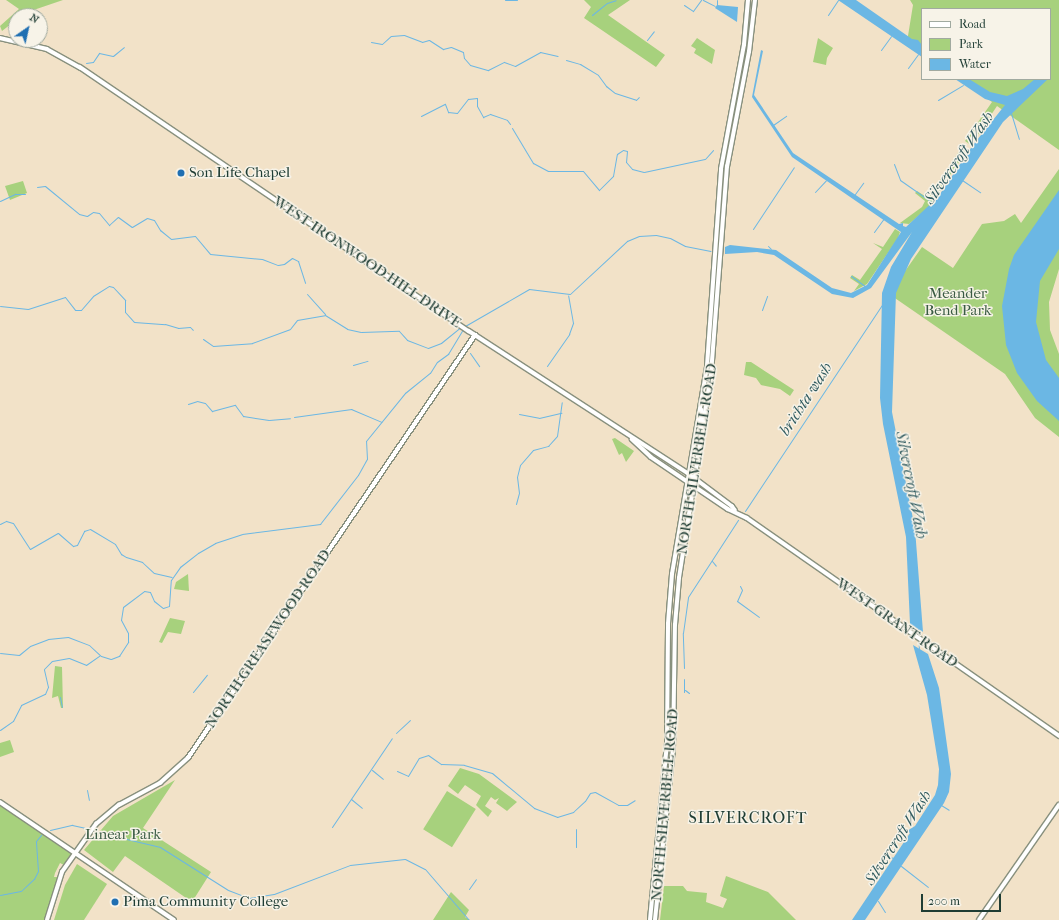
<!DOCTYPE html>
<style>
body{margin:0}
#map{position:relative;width:1059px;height:920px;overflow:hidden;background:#f2e2c8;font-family:"IM FELL French Canon",serif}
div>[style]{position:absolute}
.green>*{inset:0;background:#a7d17d;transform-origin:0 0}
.water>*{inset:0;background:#6bb7e4}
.stream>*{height:1px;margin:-0.5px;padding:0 0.5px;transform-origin:0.5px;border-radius:0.5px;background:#6bb7e4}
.roads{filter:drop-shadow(1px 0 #88907e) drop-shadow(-1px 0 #88907e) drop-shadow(0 1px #88907e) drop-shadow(0 -1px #88907e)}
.secondary>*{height:3.5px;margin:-1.75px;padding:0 1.75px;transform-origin:1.75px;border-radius:1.75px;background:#fff}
.dots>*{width:11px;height:11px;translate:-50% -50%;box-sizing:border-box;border:2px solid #f7f3e8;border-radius:50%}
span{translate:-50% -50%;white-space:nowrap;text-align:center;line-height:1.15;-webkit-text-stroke:3px #f7f3e8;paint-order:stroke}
.poi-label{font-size:15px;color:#1f3d34}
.left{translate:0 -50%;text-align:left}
.street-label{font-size:15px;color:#1f3d34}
.park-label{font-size:15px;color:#3a5b43}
.water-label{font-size:16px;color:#325c60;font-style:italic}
.neighbourhood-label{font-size:16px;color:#1f3d34;letter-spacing:1px}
.legend{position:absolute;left:921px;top:8px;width:130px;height:72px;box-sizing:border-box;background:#f7f3e8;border:1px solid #a1aaa0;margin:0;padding:5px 7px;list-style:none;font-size:12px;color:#1f3d34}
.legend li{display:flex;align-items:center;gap:8px;height:20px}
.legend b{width:20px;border:1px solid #a1aaa0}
.north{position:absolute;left:8px;top:8px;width:40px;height:40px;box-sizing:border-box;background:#f7f3e8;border:1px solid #a1aaa0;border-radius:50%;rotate:34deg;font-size:11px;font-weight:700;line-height:16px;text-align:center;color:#1f3d34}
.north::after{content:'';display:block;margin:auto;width:14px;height:18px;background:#1f6fb2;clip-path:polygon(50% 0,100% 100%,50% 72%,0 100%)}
.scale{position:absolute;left:921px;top:894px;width:80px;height:18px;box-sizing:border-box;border:2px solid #1f3d34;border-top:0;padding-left:5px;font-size:12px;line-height:14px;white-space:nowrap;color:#1f3d34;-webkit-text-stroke:3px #f7f3e8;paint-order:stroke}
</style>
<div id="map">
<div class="green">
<i style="clip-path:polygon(6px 0,63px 0,16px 16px,16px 20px,2px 31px,0 26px,19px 9px)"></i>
<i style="clip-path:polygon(584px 0,630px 0,608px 15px,665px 55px,656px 67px,584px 18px,591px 7px)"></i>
<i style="clip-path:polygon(910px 0,1059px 0,1059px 150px,997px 106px,971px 145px,965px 141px,992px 102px,960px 79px,1050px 79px,1050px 9px,922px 9px,922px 53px,907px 42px,913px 5px)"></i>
<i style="clip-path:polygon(697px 38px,715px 50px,712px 64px,694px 53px,696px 49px,691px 46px)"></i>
<i style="clip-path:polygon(818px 38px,833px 48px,827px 58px,826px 65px,813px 62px)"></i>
<i style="clip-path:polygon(962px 147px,967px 150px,930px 206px,909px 224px,900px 223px,922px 207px,925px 201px,915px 193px,917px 191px,928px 198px)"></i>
<i style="clip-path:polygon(1059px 169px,1059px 269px,1049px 302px,1050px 330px,1059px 354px,1059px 437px,1035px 418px,1005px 374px,889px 294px,922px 247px,953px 268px,982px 224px,1004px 221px,1015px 214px,1021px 223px)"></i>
<i style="clip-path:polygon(23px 181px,27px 193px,10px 200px,5px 186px)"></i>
<i style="clip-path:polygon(895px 229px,900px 232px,898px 238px,867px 284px,854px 291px,859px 284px,850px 278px,852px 275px,860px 280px,882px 249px,873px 243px,883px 247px)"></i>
<i style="clip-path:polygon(746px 362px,751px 362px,794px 390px,790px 396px,780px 389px,761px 385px,756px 378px,744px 375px)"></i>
<i style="clip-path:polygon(615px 438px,634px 451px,626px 462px,622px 453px,619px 455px,612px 439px)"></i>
<i style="clip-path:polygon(188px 574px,189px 591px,174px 589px,176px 582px)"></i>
<i style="clip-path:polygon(170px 618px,185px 621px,181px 634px,168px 632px,162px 643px,159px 642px)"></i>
<i style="clip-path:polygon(55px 666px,62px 667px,63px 708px,61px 708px,58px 696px,52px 698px)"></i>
<i style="clip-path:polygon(10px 740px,14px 752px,0 757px,0 743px)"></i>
<i style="clip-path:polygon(460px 768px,479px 774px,517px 802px,507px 811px,496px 803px,499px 798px,495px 800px,491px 797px,485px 806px,492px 811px,488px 817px,476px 805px,481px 796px,465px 785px,458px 794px,448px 786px)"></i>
<i style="clip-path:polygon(175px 780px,143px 828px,211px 872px,192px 902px,125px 856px,113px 872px,84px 850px,113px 816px)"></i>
<i style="left:447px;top:791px;width:34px;height:45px;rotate:32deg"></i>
<i style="clip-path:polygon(0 802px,73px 854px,66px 866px,60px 863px,55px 873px,54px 877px,60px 877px,48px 920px,0 920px)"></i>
<i style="clip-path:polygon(77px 864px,107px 884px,84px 920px,54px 920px,65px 885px)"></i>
<i style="clip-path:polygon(726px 876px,768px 892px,796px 920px,660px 920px,664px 886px,683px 886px,687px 891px,707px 893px,706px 902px,723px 908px,727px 899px,720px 896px)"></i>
<i style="clip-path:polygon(451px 892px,469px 910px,465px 917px,470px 920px,433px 920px)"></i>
</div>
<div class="water">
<i style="clip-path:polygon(838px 0,856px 0,912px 39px,918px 40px,922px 45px,922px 57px)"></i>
<i style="clip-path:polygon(717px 5px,738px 7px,737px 22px,715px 8px)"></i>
<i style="clip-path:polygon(761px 50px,763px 51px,754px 95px,793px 153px,899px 224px,903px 223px,903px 226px,906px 227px,938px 197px,973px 145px,1005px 105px,985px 99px,955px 79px,969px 79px,990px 92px,1007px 96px,1023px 89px,1035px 79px,1048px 79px,1003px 122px,911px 259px,896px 293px,892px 412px,915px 529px,923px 632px,910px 624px,906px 537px,883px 424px,880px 398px,882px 293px,891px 267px,912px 232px,871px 288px,853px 298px,832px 294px,774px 255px,757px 252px,725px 254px,725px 247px,730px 245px,776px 250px,832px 288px,851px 293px,867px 285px,901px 232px,792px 157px,752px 97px)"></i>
<i style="clip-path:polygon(1059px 190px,1059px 249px,1040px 281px,1036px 322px,1046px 360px,1059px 378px,1059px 421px,1037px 401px,1017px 373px,1006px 345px,1002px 306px,1009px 269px,1014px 255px)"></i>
<i style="clip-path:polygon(913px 645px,928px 654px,939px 688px,951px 774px,949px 792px,944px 803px,865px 920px,852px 920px,910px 833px,907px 831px,915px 826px,935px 795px,938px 785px,939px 769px,927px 695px)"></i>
</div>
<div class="stream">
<i style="left:505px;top:0;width:12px"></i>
<i style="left:703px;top:0;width:13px;rotate:27deg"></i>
<i style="left:684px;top:5px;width:11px;rotate:34deg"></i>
<i style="left:693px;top:11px;width:14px;rotate:-54deg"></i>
<i style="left:717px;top:5px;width:5px;rotate:-90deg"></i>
<i style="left:592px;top:15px;width:19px;rotate:-39deg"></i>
<i style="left:607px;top:3px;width:9px;rotate:-18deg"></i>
<i style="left:828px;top:15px;width:18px;rotate:-56deg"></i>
<i style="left:647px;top:40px;width:11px;rotate:-52deg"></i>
<i style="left:371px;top:42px;width:11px;rotate:10deg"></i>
<i style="left:382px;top:44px;width:12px;rotate:-42deg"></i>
<i style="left:391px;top:36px;width:13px;rotate:-4deg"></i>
<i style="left:404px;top:35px;width:19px;rotate:21deg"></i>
<i style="left:422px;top:42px;width:7px;rotate:-16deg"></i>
<i style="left:429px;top:40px;width:17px;rotate:33deg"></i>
<i style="left:443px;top:49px;width:8px;rotate:-14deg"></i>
<i style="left:451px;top:47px;width:13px;rotate:23deg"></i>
<i style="left:463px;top:52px;width:6px;rotate:81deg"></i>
<i style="left:464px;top:58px;width:9px;rotate:49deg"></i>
<i style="left:470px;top:65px;width:19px;rotate:16deg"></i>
<i style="left:488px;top:70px;width:18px;rotate:-27deg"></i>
<i style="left:504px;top:62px;width:12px;rotate:20deg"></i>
<i style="left:515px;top:66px;width:29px;rotate:-29deg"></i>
<i style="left:540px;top:52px;width:18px;rotate:13deg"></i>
<i style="left:881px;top:50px;width:17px;rotate:-54deg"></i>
<i style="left:566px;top:60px;width:15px;rotate:16deg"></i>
<i style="left:580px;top:64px;width:21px;rotate:31deg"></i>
<i style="left:598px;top:75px;width:14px;rotate:54deg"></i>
<i style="left:606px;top:86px;width:11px;rotate:38deg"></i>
<i style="left:615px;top:93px;width:22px;rotate:18deg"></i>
<i style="left:636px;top:100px;width:4px;rotate:-45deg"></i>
<i style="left:86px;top:63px;width:7px;rotate:-8deg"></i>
<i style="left:93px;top:62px;width:11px;rotate:-56deg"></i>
<i style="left:99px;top:53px;width:14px;rotate:12deg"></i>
<i style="left:113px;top:56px;width:14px;rotate:-39deg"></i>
<i style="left:908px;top:68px;width:17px;rotate:-54deg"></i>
<i style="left:938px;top:100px;width:29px;rotate:-31deg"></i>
<i style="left:1011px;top:113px;width:27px;rotate:73deg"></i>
<i style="left:421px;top:116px;width:27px;rotate:-27deg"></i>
<i style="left:445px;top:104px;width:9px;rotate:69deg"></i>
<i style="left:448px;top:112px;width:9px;rotate:6deg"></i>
<i style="left:457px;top:113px;width:18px;rotate:-52deg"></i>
<i style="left:468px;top:99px;width:9px;rotate:-6deg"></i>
<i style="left:477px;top:98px;width:8px;rotate:90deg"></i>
<i style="left:477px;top:106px;width:13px;rotate:61deg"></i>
<i style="left:483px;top:117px;width:8px;rotate:-23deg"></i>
<i style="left:490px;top:114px;width:18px;rotate:19deg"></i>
<i style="left:507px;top:120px;width:5px;rotate:53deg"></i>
<i style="left:773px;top:125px;width:16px;rotate:-35deg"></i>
<i style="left:512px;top:128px;width:41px;rotate:59deg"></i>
<i style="left:533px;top:163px;width:17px;rotate:28deg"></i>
<i style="left:548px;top:171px;width:35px"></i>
<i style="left:583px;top:171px;width:25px;rotate:50deg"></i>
<i style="left:599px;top:190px;width:20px;rotate:-45deg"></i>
<i style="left:613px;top:176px;width:22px;rotate:-80deg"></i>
<i style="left:617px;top:154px;width:7px;rotate:-34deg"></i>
<i style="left:623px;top:150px;width:4px;rotate:14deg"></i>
<i style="left:627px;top:151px;width:11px;rotate:95deg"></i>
<i style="left:626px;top:162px;width:9px;rotate:49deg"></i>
<i style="left:632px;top:169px;width:12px;rotate:14deg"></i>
<i style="left:644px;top:172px;width:62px;rotate:-12deg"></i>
<i style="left:705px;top:159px;width:12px;rotate:-48deg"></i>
<i style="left:894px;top:164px;width:17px;rotate:69deg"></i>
<i style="left:900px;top:180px;width:40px;rotate:34.9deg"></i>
<i style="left:962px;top:180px;width:22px;rotate:34deg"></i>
<i style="left:37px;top:187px;width:8px;rotate:-7deg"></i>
<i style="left:45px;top:186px;width:44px;rotate:39.5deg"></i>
<i style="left:79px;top:214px;width:8px;rotate:14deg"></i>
<i style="left:87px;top:216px;width:7px;rotate:-34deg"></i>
<i style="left:93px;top:212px;width:6px;rotate:9deg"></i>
<i style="left:99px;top:213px;width:16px;rotate:50deg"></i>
<i style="left:109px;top:225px;width:12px;rotate:-42deg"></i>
<i style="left:118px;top:217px;width:17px;rotate:36deg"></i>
<i style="left:132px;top:227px;width:17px;rotate:-31deg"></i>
<i style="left:147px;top:218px;width:7px;rotate:16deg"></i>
<i style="left:154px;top:220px;width:12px;rotate:59deg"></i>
<i style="left:160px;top:230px;width:14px;rotate:39deg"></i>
<i style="left:171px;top:239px;width:24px;rotate:-7deg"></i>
<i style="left:195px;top:236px;width:23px;rotate:50deg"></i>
<i style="left:210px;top:254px;width:52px;rotate:5.5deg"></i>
<i style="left:262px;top:259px;width:17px;rotate:21deg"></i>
<i style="left:278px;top:265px;width:6px;rotate:-9deg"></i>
<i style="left:284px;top:264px;width:10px;rotate:-37deg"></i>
<i style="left:292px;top:258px;width:7px;rotate:27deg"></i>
<i style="left:298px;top:261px;width:23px;rotate:72deg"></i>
<i style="left:815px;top:192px;width:16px;rotate:-47deg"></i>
<i style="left:855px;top:194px;width:14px;rotate:-54deg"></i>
<i style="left:0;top:201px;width:17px;rotate:-25deg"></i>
<i style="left:15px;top:194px;width:10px"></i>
<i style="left:753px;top:229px;width:74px;rotate:-56.5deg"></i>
<i style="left:874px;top:232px;width:17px;rotate:-54deg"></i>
<i style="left:768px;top:246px;width:4px;rotate:45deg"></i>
<i style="left:851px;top:276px;width:17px;rotate:36deg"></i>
<i style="left:307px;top:294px;width:27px;rotate:48deg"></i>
<i style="left:0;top:306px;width:28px;rotate:6deg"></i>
<i style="left:28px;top:309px;width:39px;rotate:-18deg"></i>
<i style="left:65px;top:297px;width:16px;rotate:52deg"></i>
<i style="left:75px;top:310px;width:6px"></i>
<i style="left:81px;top:310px;width:18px;rotate:-49deg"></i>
<i style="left:93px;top:296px;width:19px;rotate:-32deg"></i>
<i style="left:109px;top:286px;width:4px;rotate:14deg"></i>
<i style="left:113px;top:287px;width:18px;rotate:47deg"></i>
<i style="left:125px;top:300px;width:12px;rotate:90deg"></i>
<i style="left:125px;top:312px;width:13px;rotate:48deg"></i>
<i style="left:134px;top:322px;width:31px;rotate:4deg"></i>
<i style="left:165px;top:324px;width:14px;rotate:17deg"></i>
<i style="left:178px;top:328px;width:12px;rotate:-5deg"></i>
<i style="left:190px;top:327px;width:4px;rotate:45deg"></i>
<i style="left:762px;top:310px;width:15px;rotate:-70deg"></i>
<i style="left:465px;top:326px;width:74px;rotate:-30deg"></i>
<i style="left:529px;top:289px;width:41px;rotate:7deg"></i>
<i style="left:570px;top:294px;width:78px;rotate:-42.9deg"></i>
<i style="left:627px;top:241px;width:13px;rotate:-23deg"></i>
<i style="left:639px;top:236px;width:17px;rotate:-3deg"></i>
<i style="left:656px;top:235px;width:14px;rotate:12deg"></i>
<i style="left:670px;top:238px;width:17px;rotate:28deg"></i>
<i style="left:685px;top:246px;width:26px;rotate:11deg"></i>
<i style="left:203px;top:339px;width:12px;rotate:35deg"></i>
<i style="left:213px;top:346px;width:39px;rotate:-4deg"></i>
<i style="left:252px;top:343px;width:40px;rotate:-20.2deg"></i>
<i style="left:290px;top:329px;width:11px;rotate:-52deg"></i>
<i style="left:297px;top:320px;width:28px;rotate:-10deg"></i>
<i style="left:325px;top:315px;width:26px;rotate:32deg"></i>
<i style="left:347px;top:329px;width:14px;rotate:12deg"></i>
<i style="left:361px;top:332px;width:38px;rotate:-2deg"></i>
<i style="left:399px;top:331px;width:12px;rotate:48deg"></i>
<i style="left:407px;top:340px;width:22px;rotate:21deg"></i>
<i style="left:428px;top:348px;width:14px;rotate:-21deg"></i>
<i style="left:441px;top:343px;width:26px;rotate:-39deg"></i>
<i style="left:470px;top:353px;width:16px;rotate:55deg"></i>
<i style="left:353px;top:365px;width:15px;rotate:-16deg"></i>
<i style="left:547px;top:366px;width:39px;rotate:-55deg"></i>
<i style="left:569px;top:334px;width:12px;rotate:-70deg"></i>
<i style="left:573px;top:323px;width:28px;rotate:-100deg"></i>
<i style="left:188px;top:404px;width:9px;rotate:-18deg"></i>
<i style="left:197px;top:401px;width:8px;rotate:14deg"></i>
<i style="left:205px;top:403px;width:11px;rotate:49deg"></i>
<i style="left:212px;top:411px;width:24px;rotate:-15deg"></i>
<i style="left:235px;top:405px;width:14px;rotate:54deg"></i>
<i style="left:243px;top:416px;width:26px;rotate:9deg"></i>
<i style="left:269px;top:420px;width:21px;rotate:-5deg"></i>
<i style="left:519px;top:414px;width:20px;rotate:11deg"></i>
<i style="left:539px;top:418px;width:23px;rotate:-13deg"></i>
<i style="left:294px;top:417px;width:58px;rotate:-8deg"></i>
<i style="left:351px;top:409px;width:33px;rotate:23deg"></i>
<i style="left:516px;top:504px;width:11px;rotate:-75deg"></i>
<i style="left:519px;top:493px;width:16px;rotate:-97deg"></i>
<i style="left:517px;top:477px;width:12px;rotate:-76deg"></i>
<i style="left:520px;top:465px;width:20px;rotate:-49deg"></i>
<i style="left:533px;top:450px;width:16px;rotate:-15deg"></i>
<i style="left:548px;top:446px;width:13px;rotate:-48deg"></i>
<i style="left:557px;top:436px;width:34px;rotate:-82deg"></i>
<i style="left:745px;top:511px;width:247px;rotate:-56.4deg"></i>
<i style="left:0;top:524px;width:7px;rotate:-27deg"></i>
<i style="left:6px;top:521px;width:7px;rotate:16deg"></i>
<i style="left:13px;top:523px;width:31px;rotate:57deg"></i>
<i style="left:30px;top:549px;width:32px;rotate:-30deg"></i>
<i style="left:58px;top:533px;width:20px;rotate:41deg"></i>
<i style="left:73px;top:546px;width:4px;rotate:-14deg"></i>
<i style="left:77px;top:545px;width:16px;rotate:-63deg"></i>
<i style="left:84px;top:531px;width:6px;rotate:-18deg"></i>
<i style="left:90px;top:529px;width:29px;rotate:31deg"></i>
<i style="left:115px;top:544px;width:12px;rotate:59deg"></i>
<i style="left:121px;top:554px;width:6px;rotate:31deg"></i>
<i style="left:126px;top:557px;width:17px;rotate:17deg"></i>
<i style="left:142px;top:562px;width:16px;rotate:43deg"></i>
<i style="left:154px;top:573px;width:18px;rotate:13deg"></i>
<i style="left:712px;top:561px;width:6px;rotate:51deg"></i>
<i style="left:740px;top:586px;width:4px;rotate:63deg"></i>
<i style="left:742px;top:590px;width:12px;rotate:114deg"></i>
<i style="left:737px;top:601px;width:27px;rotate:36deg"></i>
<i style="left:918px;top:629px;width:7px;rotate:90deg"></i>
<i style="left:918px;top:639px;width:9px;rotate:84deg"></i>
<i style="left:0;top:653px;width:19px;rotate:6deg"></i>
<i style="left:19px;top:655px;width:14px;rotate:-39deg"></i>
<i style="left:30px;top:646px;width:19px;rotate:-21deg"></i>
<i style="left:48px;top:639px;width:20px;rotate:-6deg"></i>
<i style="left:68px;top:637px;width:22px;rotate:21deg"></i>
<i style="left:89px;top:645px;width:16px;rotate:43deg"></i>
<i style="left:101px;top:656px;width:10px;rotate:17deg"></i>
<i style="left:111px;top:659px;width:9px;rotate:-21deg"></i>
<i style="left:119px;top:656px;width:17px;rotate:-57deg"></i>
<i style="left:128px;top:642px;width:9px;rotate:-90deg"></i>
<i style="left:128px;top:633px;width:15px;rotate:-118deg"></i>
<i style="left:121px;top:620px;width:13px;rotate:-81deg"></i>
<i style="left:123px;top:607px;width:26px;rotate:-37deg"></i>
<i style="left:144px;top:591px;width:6px;rotate:9deg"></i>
<i style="left:150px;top:592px;width:10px;rotate:66deg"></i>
<i style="left:154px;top:601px;width:11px;rotate:38deg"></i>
<i style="left:163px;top:608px;width:6px;rotate:-18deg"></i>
<i style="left:169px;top:606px;width:26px;rotate:-86deg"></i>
<i style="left:171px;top:580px;width:16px;rotate:-55deg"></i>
<i style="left:180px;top:567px;width:23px;rotate:-38deg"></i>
<i style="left:198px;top:553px;width:20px;rotate:-30deg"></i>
<i style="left:215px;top:543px;width:28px;rotate:-18deg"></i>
<i style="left:242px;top:534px;width:79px;rotate:-7.3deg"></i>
<i style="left:320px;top:524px;width:62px;rotate:-52.2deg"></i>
<i style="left:358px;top:475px;width:18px;rotate:-61deg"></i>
<i style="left:367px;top:459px;width:18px;rotate:-93deg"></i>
<i style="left:366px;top:441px;width:62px;rotate:-50.9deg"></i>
<i style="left:405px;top:393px;width:32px;rotate:-39deg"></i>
<i style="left:430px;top:373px;width:13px;rotate:-58deg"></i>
<i style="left:437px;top:362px;width:14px;rotate:-36deg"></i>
<i style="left:448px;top:354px;width:29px;rotate:-59deg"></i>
<i style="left:684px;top:668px;width:35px;rotate:-92deg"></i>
<i style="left:683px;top:633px;width:36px;rotate:-82deg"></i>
<i style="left:688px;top:597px;width:92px;rotate:-57deg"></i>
<i style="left:684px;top:679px;width:13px;rotate:90deg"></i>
<i style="left:685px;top:690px;width:5px;rotate:37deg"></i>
<i style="left:193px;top:692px;width:22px;rotate:-51deg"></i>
<i style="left:60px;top:697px;width:10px;rotate:79deg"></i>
<i style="left:0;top:730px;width:16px;rotate:-35deg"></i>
<i style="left:13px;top:721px;width:18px;rotate:-63deg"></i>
<i style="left:21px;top:705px;width:26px;rotate:-25deg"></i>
<i style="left:45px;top:694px;width:8px;rotate:-67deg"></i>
<i style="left:48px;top:687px;width:18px;rotate:-103deg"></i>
<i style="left:44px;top:669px;width:11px;rotate:-45deg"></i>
<i style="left:52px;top:661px;width:17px;rotate:-10deg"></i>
<i style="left:69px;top:658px;width:18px;rotate:22deg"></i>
<i style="left:86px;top:665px;width:16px;rotate:-35deg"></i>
<i style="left:396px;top:733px;width:19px;rotate:-43deg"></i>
<i style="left:372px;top:770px;width:14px;rotate:39deg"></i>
<i style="left:397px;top:771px;width:12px;rotate:24deg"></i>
<i style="left:408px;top:776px;width:21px;rotate:-59deg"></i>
<i style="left:419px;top:758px;width:9px;rotate:-18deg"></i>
<i style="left:428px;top:755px;width:16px;rotate:35deg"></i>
<i style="left:441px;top:764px;width:23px;rotate:2deg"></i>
<i style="left:464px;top:765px;width:29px;rotate:16deg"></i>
<i style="left:492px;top:773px;width:55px;rotate:39.8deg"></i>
<i style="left:534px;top:808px;width:25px;rotate:21deg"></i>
<i style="left:557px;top:817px;width:17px;rotate:-17deg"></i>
<i style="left:573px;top:812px;width:16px;rotate:-43deg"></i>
<i style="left:585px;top:801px;width:9px;rotate:-58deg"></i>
<i style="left:590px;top:793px;width:5px;rotate:-11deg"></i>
<i style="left:595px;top:792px;width:26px;rotate:29deg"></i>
<i style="left:618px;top:805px;width:9px"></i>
<i style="left:627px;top:805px;width:9px;rotate:-32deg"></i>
<i style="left:87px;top:790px;width:10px;rotate:79deg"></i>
<i style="left:351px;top:799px;width:14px;rotate:39deg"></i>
<i style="left:941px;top:805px;width:9px;rotate:32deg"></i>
<i style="left:332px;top:827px;width:107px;rotate:-56deg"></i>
<i style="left:576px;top:829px;width:18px;rotate:90deg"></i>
<i style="left:50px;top:830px;width:23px;rotate:-13deg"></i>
<i style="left:72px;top:825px;width:14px;rotate:12deg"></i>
<i style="left:97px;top:832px;width:65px;rotate:13.4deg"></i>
<i style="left:160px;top:847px;width:80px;rotate:32.3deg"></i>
<i style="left:228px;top:890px;width:22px;rotate:21deg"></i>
<i style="left:249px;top:898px;width:25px;rotate:-9deg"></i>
<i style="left:274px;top:894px;width:81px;rotate:-20.9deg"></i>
<i style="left:350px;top:865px;width:55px;rotate:-6.2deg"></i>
<i style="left:405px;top:859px;width:22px;rotate:27deg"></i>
<i style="left:425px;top:869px;width:67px;rotate:49.2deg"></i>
<i style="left:885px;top:856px;width:9px;rotate:13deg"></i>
<i style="left:901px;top:866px;width:34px;rotate:38deg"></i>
<i style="left:469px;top:889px;width:12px;rotate:-55deg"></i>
<i style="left:0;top:895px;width:21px;rotate:-11deg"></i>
<i style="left:21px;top:891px;width:18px;rotate:-43deg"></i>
<i style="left:34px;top:879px;width:9px;rotate:-63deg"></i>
<i style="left:38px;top:871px;width:30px;rotate:-94deg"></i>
<i style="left:36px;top:841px;width:8px;rotate:-50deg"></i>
<i style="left:878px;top:901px;width:13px;rotate:58deg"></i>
</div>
<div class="roads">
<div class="secondary">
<i style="left:0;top:38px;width:48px;rotate:13.2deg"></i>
<i style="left:47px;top:49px;width:38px;rotate:29deg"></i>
<i style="left:80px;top:67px;width:470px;rotate:34.2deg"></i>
<i style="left:469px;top:331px;width:262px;rotate:33deg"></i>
<i style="left:689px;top:474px;width:54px;rotate:36.7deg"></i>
<i style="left:732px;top:506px;width:5px;rotate:53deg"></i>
<i style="left:702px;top:410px;width:16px;rotate:97deg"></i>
<i style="left:700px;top:426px;width:5px;rotate:53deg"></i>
<i style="left:632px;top:439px;width:26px;rotate:43deg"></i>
<i style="left:651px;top:457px;width:93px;rotate:34deg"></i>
<i style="left:728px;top:509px;width:21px;rotate:25deg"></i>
<i style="left:747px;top:518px;width:381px;rotate:34.9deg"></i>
<i style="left:0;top:802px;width:210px;rotate:34.1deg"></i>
<i style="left:47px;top:920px;width:50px;rotate:-72.6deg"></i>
<i style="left:62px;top:872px;width:59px;rotate:-54.7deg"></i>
<i style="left:96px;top:824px;width:30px;rotate:-40deg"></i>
<i style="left:119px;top:805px;width:47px;rotate:-28.2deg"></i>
<i style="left:160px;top:783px;width:38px;rotate:-42deg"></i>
<i style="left:188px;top:758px;width:511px;rotate:-55.84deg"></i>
<i style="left:650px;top:920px;width:178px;rotate:-84.5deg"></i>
<i style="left:667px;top:743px;width:119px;rotate:-89.5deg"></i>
<i style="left:668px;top:624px;width:50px;rotate:-85.4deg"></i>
<i style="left:672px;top:574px;width:211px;rotate:-80.4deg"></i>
<i style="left:707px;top:366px;width:197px;rotate:-85.9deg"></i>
<i style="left:721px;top:169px;width:126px;rotate:-79.5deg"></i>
<i style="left:744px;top:45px;width:45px;rotate:-84.9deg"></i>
<i style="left:655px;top:920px;width:172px;rotate:-84deg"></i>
<i style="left:673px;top:749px;width:124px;rotate:-89.1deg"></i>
<i style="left:675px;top:625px;width:47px;rotate:-85.1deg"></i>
<i style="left:679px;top:578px;width:206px;rotate:-81.1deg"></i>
<i style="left:711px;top:374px;width:208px;rotate:-85.6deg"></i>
<i style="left:727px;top:167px;width:117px;rotate:-79.2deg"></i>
<i style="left:749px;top:52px;width:52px;rotate:-83.4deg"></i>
<i style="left:979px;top:920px;width:140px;rotate:-55.2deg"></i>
</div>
</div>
<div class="dots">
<i style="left:181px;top:173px;background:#1f6fb2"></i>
<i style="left:115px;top:902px;background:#1f6fb2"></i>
</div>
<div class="poi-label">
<span class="left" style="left:189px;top:173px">Son Life Chapel</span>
<span class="left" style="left:123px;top:902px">Pima Community College</span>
</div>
<div class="street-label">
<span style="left:367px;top:262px;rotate:34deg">WEST IRONWOOD HILL DRIVE</span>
<span style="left:697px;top:459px;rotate:-81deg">NORTH SILVERBELL ROAD</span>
<span style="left:897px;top:623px;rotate:35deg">WEST GRANT ROAD</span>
<span style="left:268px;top:639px;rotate:-56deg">NORTH GREASEWOOD ROAD</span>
<span style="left:665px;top:805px;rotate:-85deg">NORTH SILVERBELL ROAD</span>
</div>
<div class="park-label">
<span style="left:958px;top:302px">Meander<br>Bend Park</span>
<span style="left:123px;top:835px">Linear Park</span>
</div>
<div class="water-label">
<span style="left:959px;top:158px;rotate:-55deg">Silvercroft Wash</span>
<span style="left:806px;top:399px;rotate:-57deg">brichta wash</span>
<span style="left:911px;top:485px;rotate:79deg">Silvercroft Wash</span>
<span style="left:898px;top:838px;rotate:-57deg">Silvercroft Wash</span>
</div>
<div class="neighbourhood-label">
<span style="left:748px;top:818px">SILVERCROFT</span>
</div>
<ul class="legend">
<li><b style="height:5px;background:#fff"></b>Road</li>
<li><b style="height:11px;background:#a7d17d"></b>Park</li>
<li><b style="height:11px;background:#6bb7e4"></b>Water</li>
</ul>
<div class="north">N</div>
<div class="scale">200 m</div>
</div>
